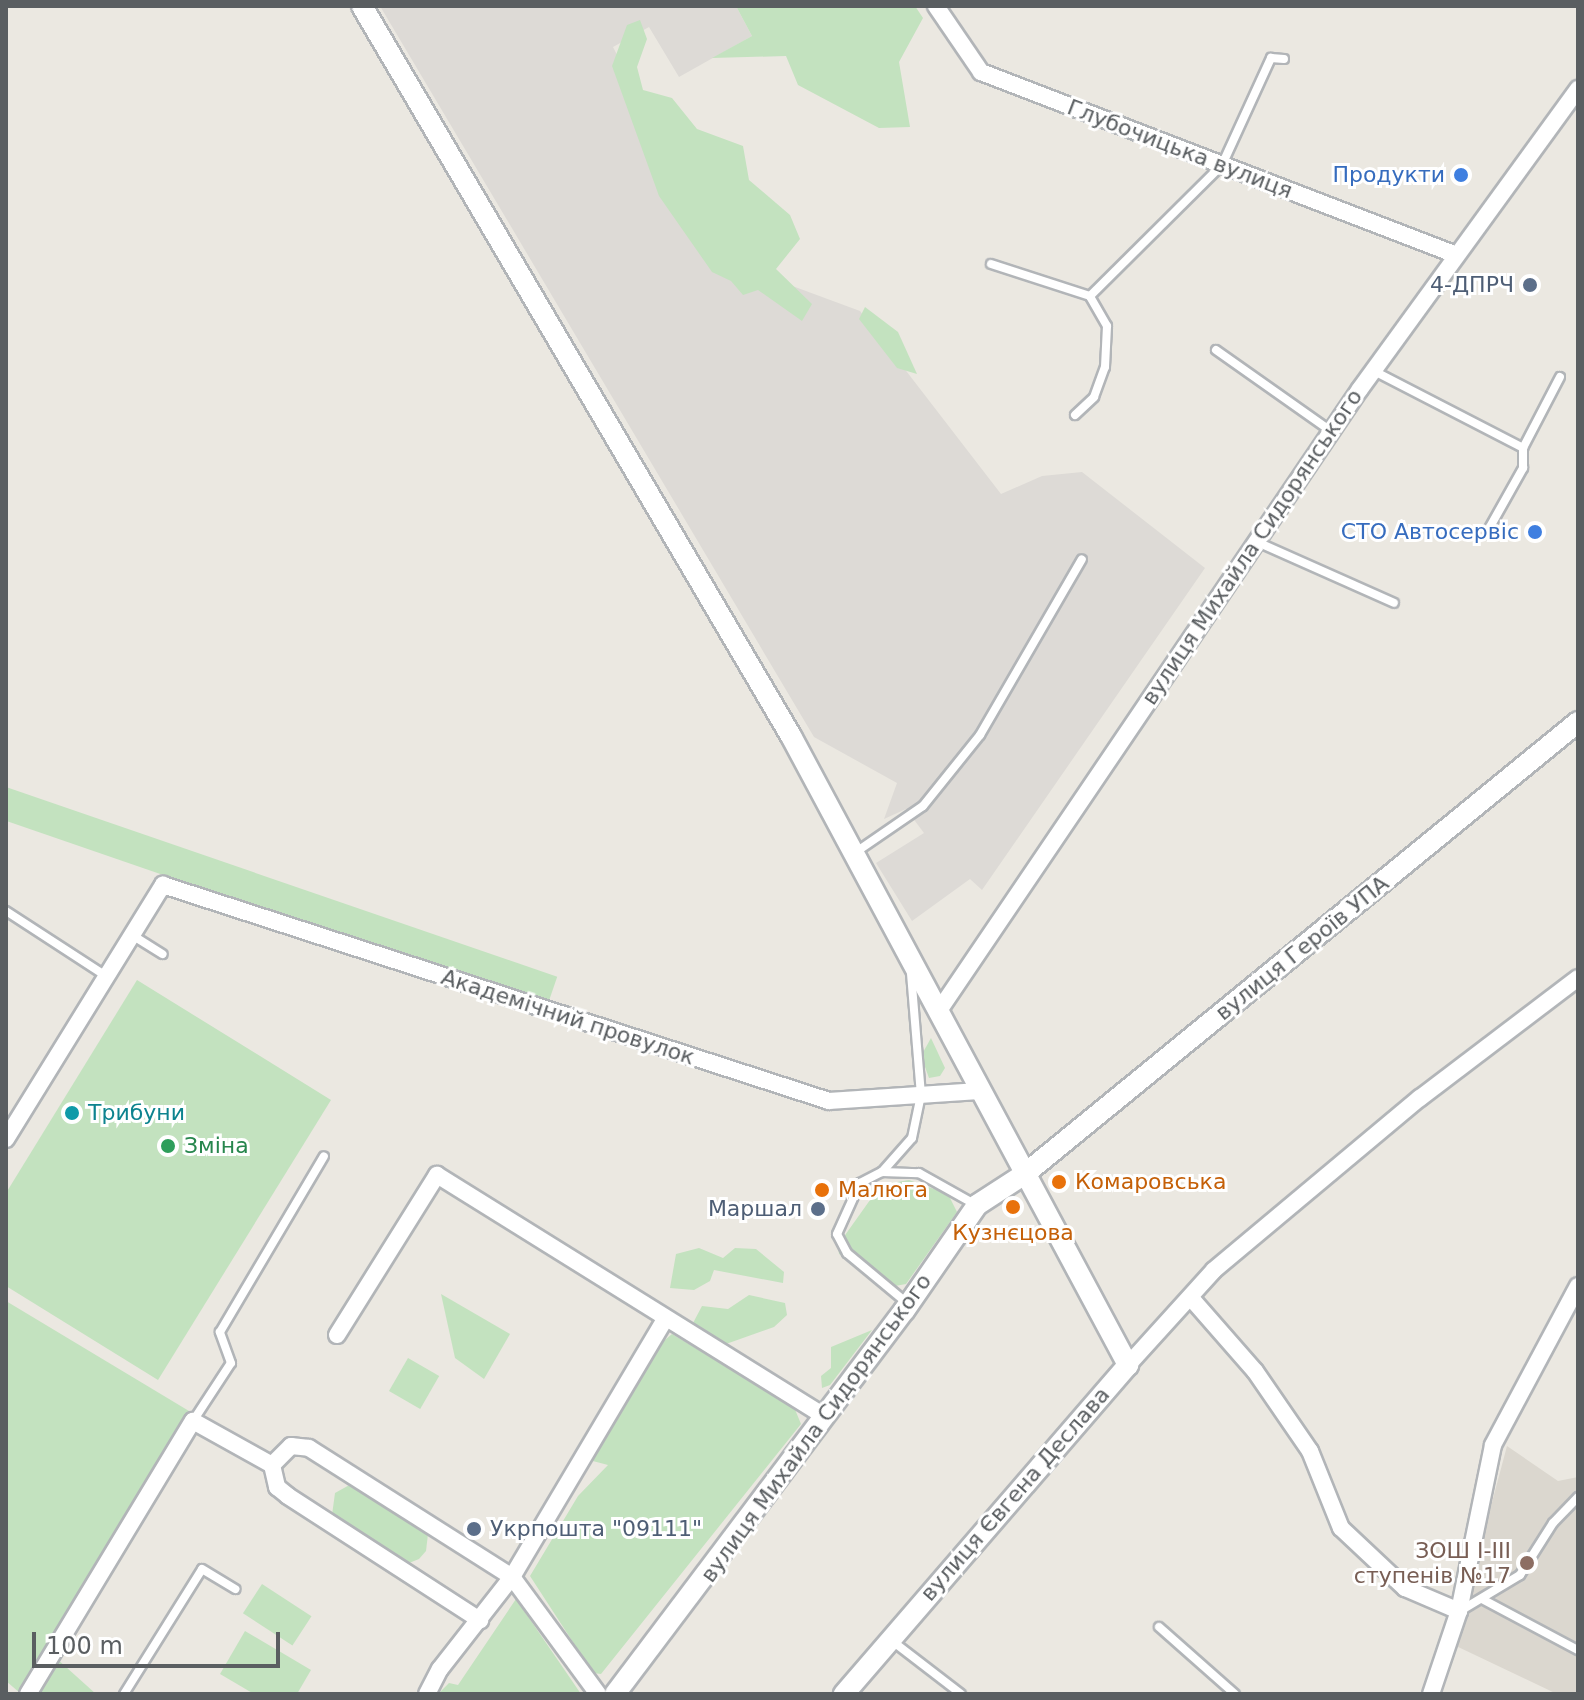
<!DOCTYPE html>
<meta charset="utf-8">
<style>
body{margin:0}
#map{position:relative;width:1584px;height:1700px;overflow:hidden;background:#ebe8e1;font-family:"DejaVu Sans",sans-serif}
div>[style]{position:absolute}
.industrial>*{inset:0;background:#dddad6}
.education>*{inset:0;background:#dbd7cf}
.green>*{inset:0;background:#c3e2bf;transform-origin:0 0}
.roads{filter:drop-shadow(2px 0 #b2b5b8) drop-shadow(-2px 0 #b2b5b8) drop-shadow(0 2px #b2b5b8) drop-shadow(0 -2px #b2b5b8)}
.service>*{height:8px;margin:-4px;padding:0 4px;transform-origin:4px;border-radius:4px;background:#fff}
.minor>*{height:16px;margin:-8px;padding:0 8px;transform-origin:8px;border-radius:8px;background:#fff}
.tertiary>*{height:20px;margin:-10px;padding:0 10px;transform-origin:10px;border-radius:10px;background:#fff}
.dots>*{width:22px;height:22px;translate:-50% -50%;box-sizing:border-box;border:4px solid #fff;border-radius:50%}
span{translate:-50% -50%;white-space:nowrap;text-align:center;line-height:1.15;-webkit-text-stroke:6px #fff;paint-order:stroke}
.street-label{font-size:22px;color:#5a5e61}
.shop-label{font-size:22px;color:#366cbe}
.right{translate:-100% -50%;text-align:right}
.service-label{font-size:22px;color:#4e5e75}
.left{translate:0 -50%;text-align:left}
.culture-label{font-size:22px;color:#0d838f}
.leisure-label{font-size:22px;color:#27864d}
.food-label{font-size:22px;color:#c56008}
.education-label{font-size:22px;color:#785e54}
.frame{position:absolute;inset:0;border:8px solid #5a5e61;pointer-events:none}
.scale{position:absolute;left:32px;top:1632px;width:248px;height:36px;box-sizing:border-box;border:4px solid #5a5e61;border-top:0;padding-left:10px;font-size:24px;line-height:28px;white-space:nowrap;color:#5a5e61;-webkit-text-stroke:6px #fff;paint-order:stroke}
</style>
<div id="map">
<div class="industrial">
<i style="clip-path:polygon(380px 6px,736px 6px,752px 36px,679px 77px,649px 27px,613px 47px,722px 260px,860px 311px,1001px 494px,1042px 476px,1082px 472px,1205px 568px,982px 890px,970px 879px,912px 921px,876px 863px,924px 833px,906px 809px,884px 819px,897px 783px,814px 737px)"></i>
</div>
<div class="education">
<i style="clip-path:polygon(1507px 1446px,1558px 1481px,1578px 1477px,1578px 1694px,1557px 1694px,1454px 1645px)"></i>
</div>
<div class="green">
<i style="clip-path:polygon(736px 6px,915px 6px,923px 18px,899px 62px,910px 127px,879px 128px,798px 85px,786px 56px,712px 58px,752px 36px)"></i>
<i style="clip-path:polygon(640px 20px,647px 39px,637px 67px,643px 90px,672px 98px,697px 129px,743px 146px,749px 180px,790px 215px,800px 239px,776px 269px,812px 304px,802px 321px,758px 290px,743px 295px,731px 281px,712px 272px,659px 196px,612px 66px,627px 25px)"></i>
<i style="clip-path:polygon(865px 307px,898px 332px,917px 374px,897px 368px,859px 319px)"></i>
<i style="left:6px;top:787px;width:583px;height:32px;rotate:19deg"></i>
<i style="clip-path:polygon(137px 980px,331px 1100px,158px 1380px,6px 1286px,6px 1193px)"></i>
<i style="clip-path:polygon(931px 1038px,945px 1068px,940px 1076px,929px 1078px,921px 1056px)"></i>
<i style="clip-path:polygon(909px 1180px,948px 1194px,957px 1212px,906px 1284px,895px 1286px,839px 1254px,838px 1245px,875px 1193px,870px 1190px,874px 1186px)"></i>
<i style="clip-path:polygon(699px 1248px,723px 1258px,735px 1248px,756px 1249px,784px 1272px,783px 1283px,714px 1270px,710px 1281px,694px 1290px,670px 1288px,676px 1254px)"></i>
<i style="clip-path:polygon(441px 1294px,510px 1334px,484px 1379px,455px 1358px)"></i>
<i style="clip-path:polygon(749px 1295px,785px 1303px,787px 1315px,774px 1327px,726px 1344px,693px 1323px,702px 1306px,728px 1309px)"></i>
<i style="clip-path:polygon(6px 1301px,189px 1411px,20px 1693px,6px 1681px)"></i>
<i style="clip-path:polygon(872px 1330px,830px 1385px,822px 1388px,821px 1376px,831px 1368px,831px 1347px)"></i>
<i style="clip-path:polygon(672px 1334px,794px 1407px,801px 1424px,601px 1674px,593px 1673px,530px 1576px,578px 1496px,608px 1465px,589px 1460px,653px 1350px)"></i>
<i style="left:408px;top:1358px;width:36px;height:38px;rotate:30deg"></i>
<i style="clip-path:polygon(353px 1483px,428px 1534px,426px 1551px,419px 1559px,409px 1563px,332px 1515px,335px 1493px)"></i>
<i style="left:262px;top:1584px;width:59px;height:35px;rotate:33deg"></i>
<i style="clip-path:polygon(516px 1599px,581px 1694px,438px 1694px,449px 1683px,458px 1685px)"></i>
<i style="clip-path:polygon(245px 1631px,311px 1670px,297px 1694px,254px 1694px,220px 1674px)"></i>
<i style="clip-path:polygon(56px 1658px,96px 1694px,34px 1694px)"></i>
</div>
<div class="roads">
<div class="service">
<i style="left:991px;top:264px;width:104px;rotate:17.9deg"></i>
<i style="left:1216px;top:350px;width:141px;rotate:35.2deg"></i>
<i style="left:1374px;top:371px;width:168px;rotate:27.3deg"></i>
<i style="left:1523px;top:448px;width:80px;rotate:-62.5deg"></i>
<i style="left:1075px;top:415px;width:26px;rotate:-43deg"></i>
<i style="left:1094px;top:397px;width:32px;rotate:-70deg"></i>
<i style="left:1105px;top:367px;width:41px;rotate:-87.2deg"></i>
<i style="left:1107px;top:326px;width:34px;rotate:-120deg"></i>
<i style="left:1090px;top:296px;width:186px;rotate:-44.8deg"></i>
<i style="left:1222px;top:165px;width:118px;rotate:-65.4deg"></i>
<i style="left:1271px;top:58px;width:13px;rotate:4deg"></i>
<i style="left:1486px;top:534px;width:76px;rotate:-60.7deg"></i>
<i style="left:1523px;top:468px;width:20px;rotate:-90deg"></i>
<i style="left:1255px;top:541px;width:152px;rotate:24deg"></i>
<i style="left:856px;top:852px;width:81px;rotate:-34.5deg"></i>
<i style="left:923px;top:806px;width:91px;rotate:-51.2deg"></i>
<i style="left:980px;top:735px;width:203px;rotate:-59.9deg"></i>
<i style="left:6px;top:911px;width:119px;rotate:33deg"></i>
<i style="left:132px;top:935px;width:36px;rotate:32deg"></i>
<i style="left:882px;top:1172px;width:45px;rotate:-48.6deg"></i>
<i style="left:912px;top:1138px;width:44px;rotate:-78.2deg"></i>
<i style="left:921px;top:1095px;width:121px;rotate:-94.7deg"></i>
<i style="left:907px;top:1303px;width:78px;rotate:-140.2deg"></i>
<i style="left:847px;top:1253px;width:21px;rotate:-118deg"></i>
<i style="left:837px;top:1234px;width:56px;rotate:-65.7deg"></i>
<i style="left:860px;top:1183px;width:25px;rotate:-27deg"></i>
<i style="left:882px;top:1172px;width:37px;rotate:2deg"></i>
<i style="left:919px;top:1173px;width:65px;rotate:29.3deg"></i>
<i style="left:193px;top:1421px;width:69px;rotate:-56.8deg"></i>
<i style="left:231px;top:1363px;width:33px;rotate:-110deg"></i>
<i style="left:220px;top:1332px;width:204px;rotate:-59.4deg"></i>
<i style="left:1482px;top:1599px;width:109px;rotate:28deg"></i>
<i style="left:1460px;top:1611px;width:70px;rotate:-31deg"></i>
<i style="left:1520px;top:1575px;width:62px;rotate:-57.6deg"></i>
<i style="left:1553px;top:1523px;width:36px;rotate:-46deg"></i>
<i style="left:1159px;top:1627px;width:101px;rotate:41.4deg"></i>
<i style="left:891px;top:1640px;width:88px;rotate:37.6deg"></i>
<i style="left:124px;top:1694px;width:147px;rotate:-58deg"></i>
<i style="left:202px;top:1569px;width:39px;rotate:31deg"></i>
</div>
<div class="minor">
<i style="left:936px;top:6px;width:80px;rotate:55.7deg"></i>
<i style="left:981px;top:72px;width:507px;rotate:21.05deg"></i>
<i style="left:938px;top:1012px;width:752px;rotate:-55.89deg"></i>
<i style="left:1360px;top:389px;width:371px;rotate:-54deg"></i>
<i style="left:6px;top:1139px;width:299px;rotate:-58.3deg"></i>
<i style="left:163px;top:885px;width:700px;rotate:17.97deg"></i>
<i style="left:829px;top:1101px;width:150px;rotate:-3.8deg"></i>
<i style="left:1191px;top:1298px;width:97px;rotate:48.8deg"></i>
<i style="left:1255px;top:1371px;width:97px;rotate:55.5deg"></i>
<i style="left:1310px;top:1451px;width:83px;rotate:68.1deg"></i>
<i style="left:1341px;top:1528px;width:88px;rotate:43.2deg"></i>
<i style="left:1405px;top:1588px;width:59px;rotate:23.1deg"></i>
<i style="left:337px;top:1335px;width:189px;rotate:-58deg"></i>
<i style="left:437px;top:1175px;width:456px;rotate:31.9deg"></i>
<i style="left:1128px;top:1365px;width:128px;rotate:-47.8deg"></i>
<i style="left:1214px;top:1270px;width:268px;rotate:-39.9deg"></i>
<i style="left:1420px;top:1098px;width:198px;rotate:-37.2deg"></i>
<i style="left:272px;top:1465px;width:23px;rotate:77deg"></i>
<i style="left:277px;top:1487px;width:14px;rotate:39deg"></i>
<i style="left:288px;top:1496px;width:229px;rotate:32.9deg"></i>
<i style="left:28px;top:1694px;width:319px;rotate:-58.9deg"></i>
<i style="left:193px;top:1421px;width:90px;rotate:29.1deg"></i>
<i style="left:272px;top:1465px;width:27px;rotate:-45deg"></i>
<i style="left:291px;top:1446px;width:18px;rotate:6deg"></i>
<i style="left:309px;top:1448px;width:241px;rotate:32.4deg"></i>
<i style="left:512px;top:1577px;width:145px;rotate:53.7deg"></i>
<i style="left:427px;top:1694px;width:28px;rotate:-63deg"></i>
<i style="left:440px;top:1669px;width:117px;rotate:-52deg"></i>
<i style="left:512px;top:1577px;width:300px;rotate:-59.3deg"></i>
<i style="left:1431px;top:1694px;width:88px;rotate:-71.4deg"></i>
<i style="left:1459px;top:1611px;width:169px;rotate:-78.4deg"></i>
<i style="left:1493px;top:1445px;width:180px;rotate:-61.9deg"></i>
</div>
<div class="tertiary">
<i style="left:362px;top:6px;width:847px;rotate:59.56deg"></i>
<i style="left:791px;top:736px;width:714px;rotate:61.82deg"></i>
<i style="left:1128px;top:1365px;width:435px;rotate:130.8deg"></i>
<i style="left:615px;top:1694px;width:480px;rotate:-53deg"></i>
<i style="left:904px;top:1311px;width:129px;rotate:-55.4deg"></i>
<i style="left:977px;top:1205px;width:59px;rotate:-33.1deg"></i>
<i style="left:1026px;top:1173px;width:713px;rotate:-39.25deg"></i>
</div>
</div>
<div class="dots">
<i style="left:1461px;top:175px;background:#3f7fe0"></i>
<i style="left:1530px;top:285px;background:#5c6f8a"></i>
<i style="left:1535px;top:532px;background:#3f7fe0"></i>
<i style="left:72px;top:1113px;background:#0f9aa8"></i>
<i style="left:168px;top:1146px;background:#2e9e5b"></i>
<i style="left:1059px;top:1182px;background:#e8710a"></i>
<i style="left:822px;top:1190px;background:#e8710a"></i>
<i style="left:1013px;top:1207px;background:#e8710a"></i>
<i style="left:818px;top:1209px;background:#5c6f8a"></i>
<i style="left:474px;top:1529px;background:#5c6f8a"></i>
<i style="left:1527px;top:1563px;background:#8d6e63"></i>
</div>
<div class="street-label">
<span style="left:1180px;top:149px;rotate:21deg">Глубочицька вулиця</span>
<span style="left:1252px;top:547px;rotate:-56deg">вулиця Михайла Сидорянського</span>
<span style="left:1302px;top:948px;rotate:-39deg">вулиця Героїв УПА</span>
<span style="left:568px;top:1017px;rotate:18deg">Академічний провулок</span>
<span style="left:816px;top:1428px;rotate:-54deg">вулиця Михайла Сидорянського</span>
<span style="left:1015px;top:1494px;rotate:-49deg">вулиця Євгена Деслава</span>
</div>
<div class="shop-label">
<span class="right" style="left:1445px;top:175px">Продукти</span>
<span class="right" style="left:1519px;top:532px">СТО Автосервіс</span>
</div>
<div class="service-label">
<span class="right" style="left:1514px;top:285px">4-ДПРЧ</span>
<span class="right" style="left:802px;top:1209px">Маршал</span>
<span class="left" style="left:490px;top:1529px">Укрпошта "09111"</span>
</div>
<div class="culture-label">
<span class="left" style="left:88px;top:1113px">Трибуни</span>
</div>
<div class="leisure-label">
<span class="left" style="left:184px;top:1146px">Зміна</span>
</div>
<div class="food-label">
<span class="left" style="left:1075px;top:1182px">Комаровська</span>
<span class="left" style="left:838px;top:1190px">Малюга</span>
<span style="left:1013px;top:1233px">Кузнєцова</span>
</div>
<div class="education-label">
<span class="right" style="left:1511px;top:1563px">ЗОШ І-ІІІ<br>ступенів №17</span>
</div>
<div class="frame"></div>
<div class="scale">100 m</div>
</div>
